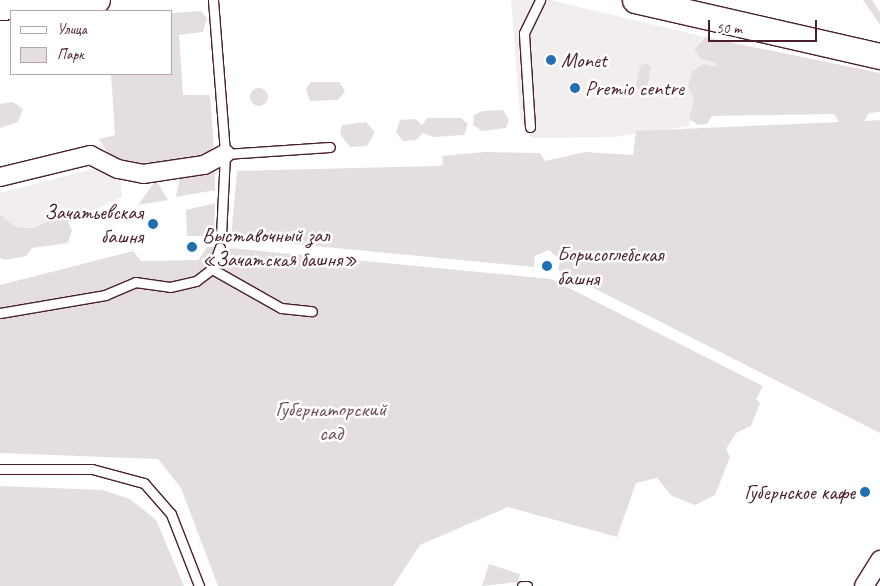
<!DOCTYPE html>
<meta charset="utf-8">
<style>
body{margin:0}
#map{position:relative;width:880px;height:586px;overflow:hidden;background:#fff;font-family:Caveat,sans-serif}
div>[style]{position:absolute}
.built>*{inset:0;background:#f2eeef}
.green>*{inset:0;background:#e5dee0}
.round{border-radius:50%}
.roads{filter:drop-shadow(1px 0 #4a1f2b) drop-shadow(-1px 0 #4a1f2b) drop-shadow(0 1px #4a1f2b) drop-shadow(0 -1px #4a1f2b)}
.lane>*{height:9px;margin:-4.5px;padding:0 4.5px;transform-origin:4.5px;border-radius:4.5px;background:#fff}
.street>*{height:18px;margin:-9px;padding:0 9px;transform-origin:9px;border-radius:9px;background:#fff}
.secondary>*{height:25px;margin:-12.5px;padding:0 12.5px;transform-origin:12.5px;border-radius:12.5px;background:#fff}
.dots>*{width:14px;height:14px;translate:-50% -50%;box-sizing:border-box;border:2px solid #fff;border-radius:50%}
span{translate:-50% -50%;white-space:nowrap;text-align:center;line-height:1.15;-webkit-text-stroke:5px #fff;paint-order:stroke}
.poi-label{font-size:21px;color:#4a1f2b}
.left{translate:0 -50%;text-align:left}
.right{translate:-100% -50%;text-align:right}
.park-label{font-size:21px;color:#714f58}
.legend{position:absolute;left:10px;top:10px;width:162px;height:65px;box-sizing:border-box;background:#fff;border:1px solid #b7a5aa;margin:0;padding:6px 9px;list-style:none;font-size:15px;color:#4a1f2b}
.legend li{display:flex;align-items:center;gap:10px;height:25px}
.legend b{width:25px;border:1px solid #b7a5aa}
.scale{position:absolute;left:708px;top:20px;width:109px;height:22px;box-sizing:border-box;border:2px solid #4a1f2b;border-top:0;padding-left:6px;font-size:15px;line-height:18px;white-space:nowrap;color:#4a1f2b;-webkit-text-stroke:4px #fff;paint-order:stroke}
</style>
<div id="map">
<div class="built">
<i style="clip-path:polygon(511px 0,550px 0,705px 37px,700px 40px,701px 59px,716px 63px,712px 82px,701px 80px,689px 126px,614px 137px,531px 138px,520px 117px)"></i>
<i style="clip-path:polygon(93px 169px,120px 177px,122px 197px,49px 231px,0 232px,0 193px)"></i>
</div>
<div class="green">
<i style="clip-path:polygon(863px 0,872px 0,880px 12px,880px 25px)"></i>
<i style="clip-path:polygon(171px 13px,201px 11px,207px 18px,203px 32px,179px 35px,183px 95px,210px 95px,214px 147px,203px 155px,170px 161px,123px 164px,108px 153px,99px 139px,115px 135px,111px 74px,171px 74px)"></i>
<i style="clip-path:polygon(705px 37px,880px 73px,880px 112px,869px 113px,864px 121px,880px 120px,880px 433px,558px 270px,560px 260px,549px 250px,535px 256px,534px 267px,231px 238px,237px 171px,437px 166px,443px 165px,442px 156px,484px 152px,540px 153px,545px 161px,585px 152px,633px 155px,636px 131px,839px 122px,834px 114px,771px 115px,712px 116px,707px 124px,698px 125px,689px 119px,694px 98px,688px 87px,692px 72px,703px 64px,715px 67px,716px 63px,701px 59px,694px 50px)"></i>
<i style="clip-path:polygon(646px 63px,651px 67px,647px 89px,640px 92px,636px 86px,640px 66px)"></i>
<i style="clip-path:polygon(311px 82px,339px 82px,345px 91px,338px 100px,310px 101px,306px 89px)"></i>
<i class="round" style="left:250px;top:88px;width:18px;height:18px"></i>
<i style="clip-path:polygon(13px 102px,23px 109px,18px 122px,0 128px,0 104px)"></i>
<i style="clip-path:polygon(503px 110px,509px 120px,506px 128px,482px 131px,473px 125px,474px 115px,482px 111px)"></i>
<i style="clip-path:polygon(427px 118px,461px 118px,468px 124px,464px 135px,433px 137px,423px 133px,416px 140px,403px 141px,396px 132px,400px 120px,416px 119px,422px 125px)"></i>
<i style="clip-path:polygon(366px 122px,375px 132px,367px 146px,350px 147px,340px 134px,342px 125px)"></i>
<i style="clip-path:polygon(215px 169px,215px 190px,176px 197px,180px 177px)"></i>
<i style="clip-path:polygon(156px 180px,168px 200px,138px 205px)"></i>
<i style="clip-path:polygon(215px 203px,214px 236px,187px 236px,186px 210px)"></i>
<i style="clip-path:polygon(0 214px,15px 227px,34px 228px,50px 220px,66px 219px,72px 230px,68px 243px,32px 248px,26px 256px,5px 260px,0 258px)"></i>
<i style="clip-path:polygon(207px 247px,214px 247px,211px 260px,227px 260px,230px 248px,551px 279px,763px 386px,756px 399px,760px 403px,751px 426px,736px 433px,726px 449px,730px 457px,715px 495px,695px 505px,672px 496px,657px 478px,636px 483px,617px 537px,508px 507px,420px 545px,393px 586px,218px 586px,181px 488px,158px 459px,0 453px,0 317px,28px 312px,0 309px,0 285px,133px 251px,141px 261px,198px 260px)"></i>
<i style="clip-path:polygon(0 486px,103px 490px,130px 499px,156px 520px,184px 586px,0 586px)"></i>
<i style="clip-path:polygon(489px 564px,520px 574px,518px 582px,482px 586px)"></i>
</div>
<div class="roads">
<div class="lane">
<i style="left:213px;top:0;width:154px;rotate:85.5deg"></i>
<i style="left:225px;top:154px;width:83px;rotate:92.8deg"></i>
<i style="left:530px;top:127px;width:94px;rotate:-93.7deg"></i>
<i style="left:524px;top:33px;width:37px;rotate:-64deg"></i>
<i style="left:225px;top:154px;width:105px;rotate:-3.8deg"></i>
<i style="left:212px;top:269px;width:79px;rotate:29.5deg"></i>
<i style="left:281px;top:308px;width:31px;rotate:6deg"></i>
<i style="left:0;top:313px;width:107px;rotate:-9.7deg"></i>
<i style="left:105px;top:295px;width:33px;rotate:-23deg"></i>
<i style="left:135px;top:282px;width:35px;rotate:8deg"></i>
<i style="left:170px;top:287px;width:27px;rotate:-13deg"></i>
<i style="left:196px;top:281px;width:20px;rotate:-37deg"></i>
<i style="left:212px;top:269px;width:23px;rotate:-70deg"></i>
<i style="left:0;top:469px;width:92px"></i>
<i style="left:92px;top:469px;width:54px;rotate:15.1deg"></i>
<i style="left:144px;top:483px;width:41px;rotate:48.9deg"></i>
<i style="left:171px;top:514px;width:77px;rotate:68.7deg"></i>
<i style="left:522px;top:586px;width:5px"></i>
</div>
<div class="street">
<i style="left:0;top:177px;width:93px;rotate:-13.7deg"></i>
<i style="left:90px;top:155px;width:31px;rotate:27deg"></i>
<i style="left:118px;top:169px;width:25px;rotate:11deg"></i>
<i style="left:143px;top:174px;width:62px;rotate:-8.4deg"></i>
<i style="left:204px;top:165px;width:24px;rotate:-28deg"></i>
<i style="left:864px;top:586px;width:31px;rotate:-58deg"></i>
</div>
<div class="secondary">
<i style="left:635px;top:0;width:251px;rotate:12.9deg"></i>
<i style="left:0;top:7px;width:97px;rotate:-4.1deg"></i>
</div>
</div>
<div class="dots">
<i style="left:551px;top:60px;background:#1f6fb2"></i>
<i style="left:575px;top:88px;background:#1f6fb2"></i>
<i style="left:153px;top:224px;background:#1f6fb2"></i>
<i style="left:192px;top:247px;background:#1f6fb2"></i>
<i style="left:547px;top:266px;background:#1f6fb2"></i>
<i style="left:865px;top:492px;background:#1f6fb2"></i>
</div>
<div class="poi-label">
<span class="left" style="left:561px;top:60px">Monet</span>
<span class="left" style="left:585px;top:88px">Premio centre</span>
<span class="right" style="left:143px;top:224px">Зачатьевская<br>башня</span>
<span class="left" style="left:202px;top:247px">Выставочный зал<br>«Зачатская башня»</span>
<span class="left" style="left:557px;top:266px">Борисоглебская<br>башня</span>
<span class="right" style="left:855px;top:492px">Губернское кафе</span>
</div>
<div class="park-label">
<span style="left:331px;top:421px">Губернаторский<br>сад</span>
</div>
<ul class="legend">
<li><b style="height:6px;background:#fff"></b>Улица</li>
<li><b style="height:14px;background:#e5dee0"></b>Парк</li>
</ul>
<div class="scale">50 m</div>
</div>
